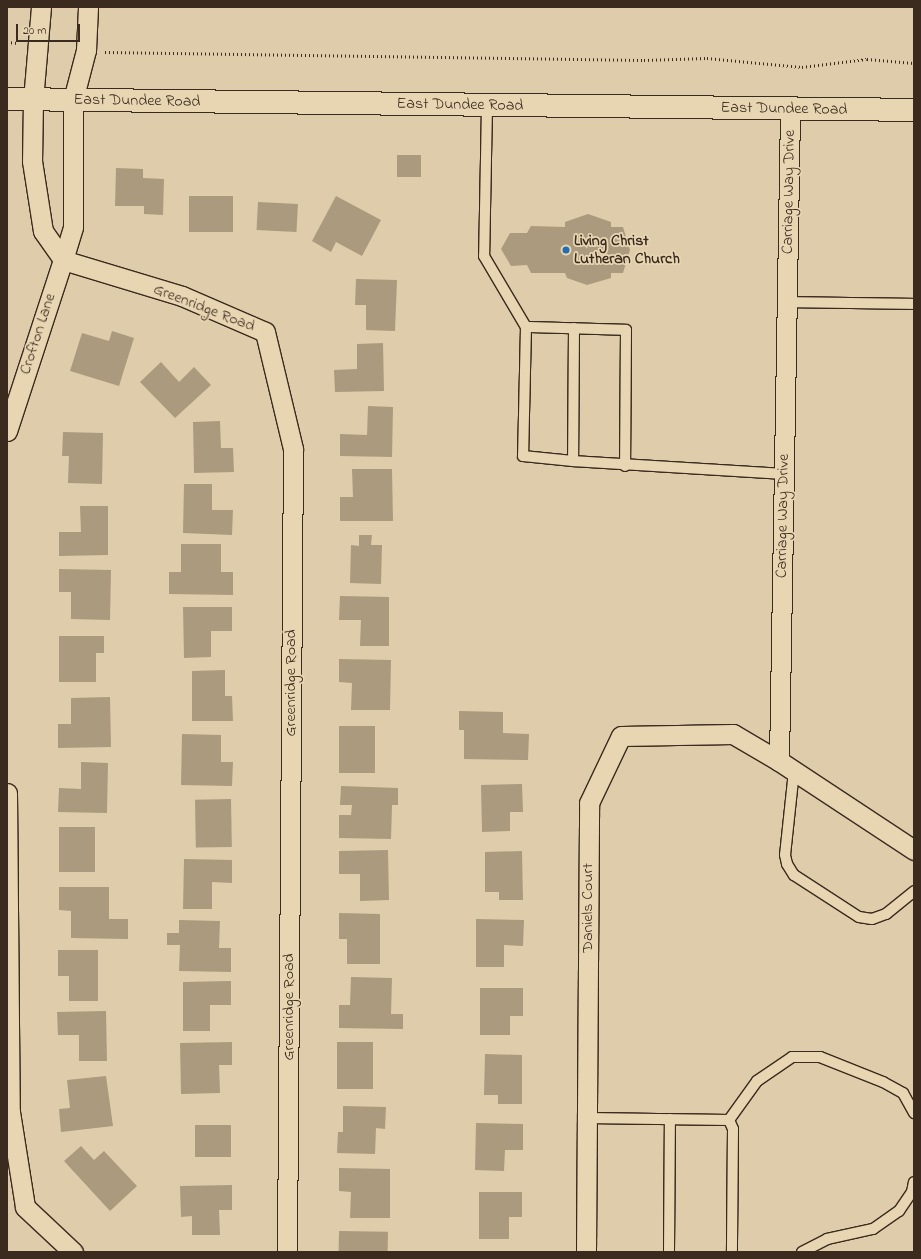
<!DOCTYPE html>
<style>
body{margin:0}
#map{position:relative;width:921px;height:1259px;overflow:hidden;background:#deccaa;font-family:"Indie Flower",sans-serif}
div>[style]{position:absolute}
.building>*{inset:0;background:#ab9a7e;transform-origin:0 0}
.path>*{height:2.5px;margin-top:-1.25px;transform-origin:0;background:repeating-linear-gradient(90deg,#3b2a1e 0 1px,transparent 0 4px)}
.roads{filter:drop-shadow(1px 0 #3b2a1e) drop-shadow(-1px 0 #3b2a1e) drop-shadow(0 1px #3b2a1e) drop-shadow(0 -1px #3b2a1e)}
.lane>*{height:10px;margin:-5px;padding:0 5px;transform-origin:5px;border-radius:5px;background:#e8d6b3}
.street>*{height:19px;margin:-9.5px;padding:0 9.5px;transform-origin:9.5px;border-radius:9.5px;background:#e8d6b3}
.primary>*{height:22px;margin:-11px;padding:0 11px;transform-origin:11px;border-radius:11px;background:#e8d6b3}
.dots>*{width:11px;height:11px;translate:-50% -50%;box-sizing:border-box;border:2px solid #e8d6b3;border-radius:50%}
span{translate:-50% -50%;white-space:nowrap;text-align:center;line-height:1.15;-webkit-text-stroke:3.5px #e8d6b3;paint-order:stroke}
.street-label{font-size:16px;color:#3b2a1e}
.poi-label{font-size:16px;color:#3b2a1e;font-weight:700}
.left{translate:0 -50%;text-align:left}
.frame{position:absolute;inset:0;border:8px solid #3b2a1e;pointer-events:none}
.scale{position:absolute;left:16px;top:24px;width:64px;height:18px;box-sizing:border-box;border:2px solid #3b2a1e;border-top:0;padding-left:5px;font-size:12px;line-height:14px;white-space:nowrap;color:#3b2a1e;-webkit-text-stroke:3px #e8d6b3;paint-order:stroke}
</style>
<div id="map">
<div class="building">
<i style="left:397px;top:155px;width:24px;height:22px"></i>
<i style="clip-path:polygon(116px 168px,143px 169px,143px 178px,164px 179px,163px 215px,144px 214px,144px 206px,115px 206px)"></i>
<i style="left:189px;top:196px;width:44px;height:36px"></i>
<i style="clip-path:polygon(336px 196px,381px 220px,362px 256px,336px 242px,331px 252px,312px 241px)"></i>
<i style="left:258px;top:202px;width:40px;height:28px;rotate:3deg"></i>
<i style="clip-path:polygon(588px 214px,611px 222px,611px 227px,623px 227px,630px 250px,623px 273px,611px 273px,611px 278px,587px 285px,567px 278px,565px 273px,531px 273px,527px 265px,511px 266px,501px 249px,510px 233px,527px 233px,531px 226px,565px 227px,565px 222px)"></i>
<i style="clip-path:polygon(356px 279px,397px 280px,395px 331px,366px 330px,366px 305px,355px 305px)"></i>
<i style="clip-path:polygon(112px 331px,134px 338px,119px 386px,70px 371px,82px 333px,109px 341px)"></i>
<i style="clip-path:polygon(383px 343px,384px 391px,335px 392px,334px 370px,357px 369px,357px 344px)"></i>
<i style="clip-path:polygon(161px 362px,179px 382px,194px 367px,211px 385px,175px 418px,140px 382px)"></i>
<i style="clip-path:polygon(368px 406px,393px 407px,392px 457px,340px 456px,340px 434px,367px 435px)"></i>
<i style="clip-path:polygon(220px 421px,221px 448px,233px 448px,234px 472px,194px 473px,193px 422px)"></i>
<i style="clip-path:polygon(63px 432px,103px 433px,102px 484px,68px 483px,69px 456px,62px 456px)"></i>
<i style="clip-path:polygon(352px 469px,392px 469px,393px 521px,340px 521px,340px 497px,353px 497px)"></i>
<i style="clip-path:polygon(184px 484px,212px 484px,212px 510px,233px 510px,232px 535px,183px 533px)"></i>
<i style="clip-path:polygon(80px 506px,108px 506px,108px 555px,59px 556px,59px 532px,81px 532px)"></i>
<i style="clip-path:polygon(359px 535px,372px 535px,371px 545px,382px 545px,381px 584px,350px 583px,351px 545px,359px 546px)"></i>
<i style="clip-path:polygon(181px 544px,221px 544px,221px 572px,233px 572px,233px 595px,169px 594px,169px 572px,181px 572px)"></i>
<i style="clip-path:polygon(59px 569px,111px 570px,110px 620px,71px 619px,71px 592px,59px 592px)"></i>
<i style="clip-path:polygon(340px 596px,389px 597px,389px 646px,360px 646px,361px 620px,339px 620px)"></i>
<i style="clip-path:polygon(183px 607px,232px 607px,232px 631px,211px 631px,211px 657px,184px 658px)"></i>
<i style="clip-path:polygon(59px 636px,104px 636px,104px 653px,96px 653px,96px 682px,59px 682px)"></i>
<i style="clip-path:polygon(339px 659px,391px 660px,390px 710px,351px 710px,352px 683px,339px 682px)"></i>
<i style="clip-path:polygon(225px 670px,225px 696px,232px 696px,233px 721px,192px 721px,192px 671px)"></i>
<i style="clip-path:polygon(110px 697px,111px 747px,58px 748px,58px 724px,71px 724px,71px 698px)"></i>
<i style="clip-path:polygon(459px 711px,503px 712px,503px 733px,529px 734px,528px 760px,464px 759px,464px 730px,459px 730px)"></i>
<i style="left:339px;top:726px;width:36px;height:47px"></i>
<i style="clip-path:polygon(182px 734px,221px 735px,221px 762px,233px 762px,232px 786px,181px 785px)"></i>
<i style="clip-path:polygon(81px 762px,108px 763px,107px 813px,58px 812px,59px 788px,81px 789px)"></i>
<i style="clip-path:polygon(522px 784px,523px 812px,510px 812px,510px 831px,482px 832px,481px 785px)"></i>
<i style="clip-path:polygon(341px 786px,398px 788px,398px 805px,392px 805px,391px 839px,339px 838px,339px 815px,351px 815px,352px 805px,340px 805px)"></i>
<i style="left:231px;top:799px;width:48px;height:36px;rotate:89deg"></i>
<i style="left:59px;top:827px;width:36px;height:45px"></i>
<i style="clip-path:polygon(388px 850px,389px 900px,360px 901px,360px 874px,339px 874px,339px 851px)"></i>
<i style="clip-path:polygon(522px 851px,523px 900px,499px 900px,499px 892px,485px 892px,485px 852px)"></i>
<i style="clip-path:polygon(184px 859px,232px 860px,232px 883px,212px 882px,212px 909px,183px 909px)"></i>
<i style="clip-path:polygon(59px 887px,109px 887px,109px 919px,128px 919px,128px 939px,71px 938px,71px 911px,59px 910px)"></i>
<i style="clip-path:polygon(339px 913px,380px 914px,380px 964px,347px 964px,347px 939px,339px 939px)"></i>
<i style="clip-path:polygon(476px 919px,524px 920px,523px 946px,504px 945px,504px 967px,476px 967px)"></i>
<i style="clip-path:polygon(179px 920px,220px 921px,219px 948px,231px 948px,231px 972px,179px 971px,180px 945px,167px 945px,167px 933px,179px 933px)"></i>
<i style="clip-path:polygon(58px 950px,98px 950px,98px 1001px,69px 1001px,69px 976px,58px 976px)"></i>
<i style="clip-path:polygon(351px 977px,392px 978px,391px 1014px,403px 1014px,403px 1029px,339px 1028px,339px 1005px,350px 1005px)"></i>
<i style="clip-path:polygon(231px 981px,231px 1005px,210px 1005px,210px 1031px,183px 1031px,183px 982px)"></i>
<i style="clip-path:polygon(480px 988px,523px 988px,523px 1016px,510px 1016px,510px 1035px,480px 1035px)"></i>
<i style="clip-path:polygon(106px 1011px,107px 1061px,79px 1061px,79px 1035px,58px 1035px,57px 1012px)"></i>
<i style="clip-path:polygon(232px 1042px,232px 1065px,219px 1065px,220px 1093px,181px 1094px,180px 1043px)"></i>
<i style="left:337px;top:1042px;width:36px;height:47px"></i>
<i style="clip-path:polygon(485px 1054px,522px 1055px,522px 1104px,498px 1104px,498px 1095px,484px 1095px)"></i>
<i style="clip-path:polygon(106px 1076px,113px 1126px,61px 1132px,59px 1109px,70px 1108px,67px 1080px)"></i>
<i style="clip-path:polygon(343px 1106px,386px 1107px,385px 1129px,376px 1128px,375px 1154px,337px 1153px,338px 1132px,343px 1132px)"></i>
<i style="clip-path:polygon(476px 1123px,523px 1124px,523px 1150px,505px 1150px,504px 1171px,475px 1170px)"></i>
<i style="left:195px;top:1125px;width:36px;height:32px"></i>
<i style="clip-path:polygon(81px 1146px,94px 1160px,104px 1151px,137px 1186px,110px 1211px,64px 1161px)"></i>
<i style="clip-path:polygon(339px 1168px,390px 1169px,390px 1218px,350px 1218px,351px 1192px,339px 1191px)"></i>
<i style="clip-path:polygon(232px 1185px,232px 1210px,219px 1210px,220px 1235px,192px 1235px,192px 1216px,181px 1217px,180px 1186px)"></i>
<i style="clip-path:polygon(479px 1192px,522px 1192px,522px 1217px,509px 1217px,509px 1239px,479px 1239px)"></i>
<i style="left:339px;top:1231px;width:49px;height:21px;rotate:1deg"></i>
</div>
<div class="path">
<i style="left:7px;top:42px;width:11px;rotate:5deg"></i>
<i style="left:105px;top:52px;width:539px;rotate:0.85deg"></i>
<i style="left:644px;top:60px;width:63px;rotate:-1.8deg"></i>
<i style="left:707px;top:58px;width:95px;rotate:5.4deg"></i>
<i style="left:802px;top:67px;width:65px;rotate:-7deg"></i>
<i style="left:867px;top:59px;width:47px;rotate:4.9deg"></i>
</div>
<div class="roads">
<div class="lane">
<i style="left:487px;top:106px;width:150px;rotate:91.1deg"></i>
<i style="left:484px;top:256px;width:82px;rotate:59.4deg"></i>
<i style="left:526px;top:327px;width:129px;rotate:91.3deg"></i>
<i style="left:523px;top:456px;width:50px;rotate:5.7deg"></i>
<i style="left:787px;top:302px;width:127px;rotate:0.9deg"></i>
<i style="left:526px;top:327px;width:100px;rotate:1.7deg"></i>
<i style="left:626px;top:330px;width:136px;rotate:90.4deg"></i>
<i style="left:574px;top:328px;width:133px;rotate:90.4deg"></i>
<i style="left:573px;top:461px;width:211px;rotate:3.5deg"></i>
<i style="left:794px;top:771px;width:84px;rotate:96.1deg"></i>
<i style="left:785px;top:855px;width:9px;rotate:77deg"></i>
<i style="left:787px;top:864px;width:13px;rotate:58deg"></i>
<i style="left:794px;top:875px;width:77px;rotate:32.9deg"></i>
<i style="left:859px;top:917px;width:13px;rotate:9deg"></i>
<i style="left:872px;top:919px;width:15px;rotate:-20deg"></i>
<i style="left:886px;top:914px;width:36px;rotate:-39deg"></i>
<i style="left:587px;top:1118px;width:142px;rotate:0.8deg"></i>
<i style="left:729px;top:1120px;width:48px;rotate:-54.3deg"></i>
<i style="left:757px;top:1081px;width:42px;rotate:-34.4deg"></i>
<i style="left:792px;top:1057px;width:28px"></i>
<i style="left:820px;top:1057px;width:68px;rotate:21.6deg"></i>
<i style="left:883px;top:1082px;width:23px;rotate:29deg"></i>
<i style="left:903px;top:1093px;width:23px;rotate:61deg"></i>
<i style="left:729px;top:1120px;width:10px;rotate:66deg"></i>
<i style="left:733px;top:1129px;width:123px;rotate:90.5deg"></i>
<i style="left:669px;top:1252px;width:133px;rotate:-89.6deg"></i>
<i style="left:802px;top:1252px;width:28px;rotate:-27deg"></i>
<i style="left:827px;top:1239px;width:47px;rotate:-12.3deg"></i>
<i style="left:873px;top:1229px;width:32px;rotate:-35deg"></i>
<i style="left:899px;top:1211px;width:23px;rotate:-56deg"></i>
<i style="left:912px;top:1192px;width:10px;rotate:-79deg"></i>
</div>
<div class="street">
<i style="left:41px;top:7px;width:93px;rotate:94.9deg"></i>
<i style="left:33px;top:100px;width:61px;rotate:90.9deg"></i>
<i style="left:32px;top:161px;width:71px;rotate:81.1deg"></i>
<i style="left:43px;top:231px;width:35px;rotate:55deg"></i>
<i style="left:63px;top:260px;width:34px;rotate:-73deg"></i>
<i style="left:73px;top:227px;width:127px;rotate:-90deg"></i>
<i style="left:73px;top:100px;width:52px;rotate:-75.4deg"></i>
<i style="left:86px;top:50px;width:43px;rotate:-87.3deg"></i>
<i style="left:7px;top:431px;width:180px;rotate:-71.9deg"></i>
<i style="left:63px;top:260px;width:124px;rotate:16.8deg"></i>
<i style="left:182px;top:296px;width:90px;rotate:23.4deg"></i>
<i style="left:265px;top:332px;width:120px;rotate:76.5deg"></i>
<i style="left:293px;top:449px;width:803px;rotate:90.43deg"></i>
<i style="left:779px;top:761px;width:651px;rotate:-89.03deg"></i>
<i style="left:7px;top:793px;width:319px;rotate:89.5deg"></i>
<i style="left:10px;top:1112px;width:96px;rotate:81deg"></i>
<i style="left:25px;top:1207px;width:66px;rotate:43.2deg"></i>
<i style="left:586px;top:1252px;width:449px;rotate:-89.6deg"></i>
<i style="left:589px;top:803px;width:74px;rotate:-64.5deg"></i>
<i style="left:621px;top:736px;width:112px;rotate:-1deg"></i>
<i style="left:733px;top:734px;width:53px;rotate:30.4deg"></i>
<i style="left:779px;top:761px;width:162px;rotate:33.4deg"></i>
</div>
<div class="primary">
<i style="left:7px;top:99px;width:907px;rotate:0.69deg"></i>
</div>
</div>
<div class="dots">
<i style="left:566px;top:250px;background:#1f6fb2"></i>
</div>
<div class="street-label">
<span style="left:137px;top:101px;rotate:1deg">East Dundee Road</span>
<span style="left:460px;top:105px;rotate:1deg">East Dundee Road</span>
<span style="left:784px;top:109px;rotate:1deg">East Dundee Road</span>
<span style="left:789px;top:192px;rotate:-89deg">Carriage Way Drive</span>
<span style="left:204px;top:308px;rotate:21deg">Greenridge Road</span>
<span style="left:38px;top:334px;rotate:-72deg">Crofton Lane</span>
<span style="left:783px;top:516px;rotate:-89deg">Carriage Way Drive</span>
<span style="left:291px;top:683px;rotate:-90deg">Greenridge Road</span>
<span style="left:588px;top:908px;rotate:-90deg">Daniels Court</span>
<span style="left:289px;top:1007px;rotate:-90deg">Greenridge Road</span>
</div>
<div class="poi-label">
<span class="left" style="left:574px;top:250px">Living Christ<br>Lutheran Church</span>
</div>
<div class="frame"></div>
<div class="scale">20 m</div>
</div>
